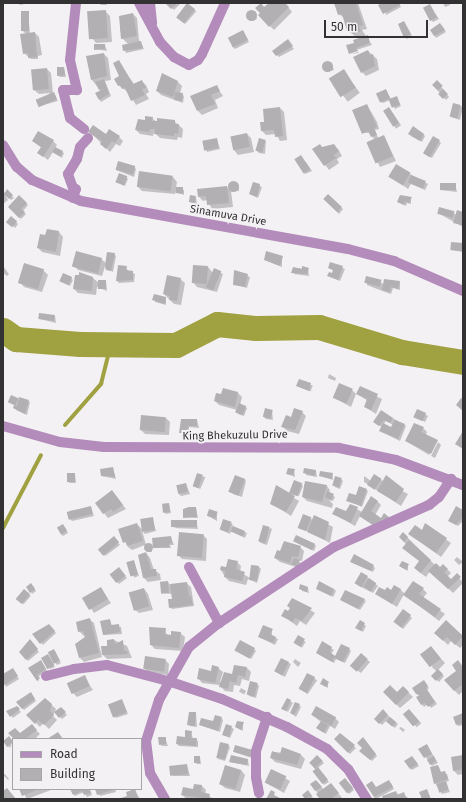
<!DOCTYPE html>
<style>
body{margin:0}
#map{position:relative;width:466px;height:802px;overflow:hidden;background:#f4f1f4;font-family:"Fira Sans",sans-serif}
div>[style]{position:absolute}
.shadow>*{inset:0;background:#0003;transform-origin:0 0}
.stream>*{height:4px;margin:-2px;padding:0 2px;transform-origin:2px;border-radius:2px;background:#a0a141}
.river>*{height:25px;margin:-12.5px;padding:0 12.5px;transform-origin:12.5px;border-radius:12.5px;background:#a0a141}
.building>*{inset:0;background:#b3b0b3;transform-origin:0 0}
.round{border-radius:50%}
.minor>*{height:10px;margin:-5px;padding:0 5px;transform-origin:5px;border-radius:5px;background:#b38cbb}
span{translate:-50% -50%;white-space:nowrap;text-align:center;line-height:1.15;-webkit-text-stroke:4px #f4f1f4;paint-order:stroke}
.street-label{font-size:11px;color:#333233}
.frame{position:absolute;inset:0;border:4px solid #333233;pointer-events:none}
.legend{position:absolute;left:12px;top:738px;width:130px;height:52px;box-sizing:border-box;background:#f4f1f4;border:1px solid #a7a5a7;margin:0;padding:5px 7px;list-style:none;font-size:12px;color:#333233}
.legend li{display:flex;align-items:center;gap:8px;height:20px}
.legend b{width:20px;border:1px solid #a7a5a7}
.scale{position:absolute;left:324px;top:20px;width:104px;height:18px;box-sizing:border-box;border:2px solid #333233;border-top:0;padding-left:5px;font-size:12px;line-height:14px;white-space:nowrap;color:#333233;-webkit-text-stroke:3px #f4f1f4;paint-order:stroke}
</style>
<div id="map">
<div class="shadow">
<i style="clip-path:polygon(18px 3px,29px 3px,20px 5px)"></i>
<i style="clip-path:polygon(99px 3px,107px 3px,107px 5px,101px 5px)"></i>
<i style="clip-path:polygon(181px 3px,174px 10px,167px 4px,168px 3px)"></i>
<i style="clip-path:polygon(270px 3px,285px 3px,292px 12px,274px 30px,259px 15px)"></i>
<i style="clip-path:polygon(338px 3px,358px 3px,367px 29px,362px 30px,372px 45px,350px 52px,359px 39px,348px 31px,344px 18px,339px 14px)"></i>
<i style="clip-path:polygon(384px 3px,399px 3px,401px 7px,386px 15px)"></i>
<i style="clip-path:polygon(443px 3px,449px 3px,450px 5px,445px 7px)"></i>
<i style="left:188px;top:4px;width:11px;height:17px;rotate:41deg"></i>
<i style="clip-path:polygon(431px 7px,439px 19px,433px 22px,431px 20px)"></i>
<i style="clip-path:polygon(105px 11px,110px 16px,112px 42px,96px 43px,92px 38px)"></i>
<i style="clip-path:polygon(253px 11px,257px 19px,253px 21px,248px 14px)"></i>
<i style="clip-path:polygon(28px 12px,30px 34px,35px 33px,39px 37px,42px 55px,38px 56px,38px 59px,31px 59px,24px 53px,26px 34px,23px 31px)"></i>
<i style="clip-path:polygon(133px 14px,137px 18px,139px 40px,144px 49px,126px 53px,123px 45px,128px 44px,122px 38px,120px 28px)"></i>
<i style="clip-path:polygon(404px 22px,412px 36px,407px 39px,405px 37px)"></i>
<i style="clip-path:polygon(442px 26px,446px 32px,436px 38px,431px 30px)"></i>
<i style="clip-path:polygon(243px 31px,249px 42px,235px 49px,233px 47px)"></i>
<i style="clip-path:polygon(289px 43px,294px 49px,279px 57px,273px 51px)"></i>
<i style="clip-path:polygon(105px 45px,107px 51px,95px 49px)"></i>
<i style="clip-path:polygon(368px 51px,377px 59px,379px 70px,366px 76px,362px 72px)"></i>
<i style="clip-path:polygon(358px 52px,359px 53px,351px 54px)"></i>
<i style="clip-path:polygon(104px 54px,108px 58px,111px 80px,105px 81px,111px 96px,101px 102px,96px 94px,101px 91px,92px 80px,87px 57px)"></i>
<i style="clip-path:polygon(118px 61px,134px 84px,141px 81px,146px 85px,149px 92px,146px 94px,149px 99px,136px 105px,128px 92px,118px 85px,121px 76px)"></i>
<i style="clip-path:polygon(331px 62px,334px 70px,327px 72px,323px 67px,324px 63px)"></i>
<i style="clip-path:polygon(64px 68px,66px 77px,60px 77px,58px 75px)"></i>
<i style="clip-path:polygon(47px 69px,51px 73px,53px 94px,58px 101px,40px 106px,38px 105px,50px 93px,39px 94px,34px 90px)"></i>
<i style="left:344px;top:71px;width:27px;height:15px;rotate:54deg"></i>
<i style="clip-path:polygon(437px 81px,449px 97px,446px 100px,433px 85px)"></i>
<i style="clip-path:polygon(178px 82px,182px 86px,180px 93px,184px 96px,183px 103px,161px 95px,157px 91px)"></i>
<i style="clip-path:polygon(216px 86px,223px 96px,215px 100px,218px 108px,202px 115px,198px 111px)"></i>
<i style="clip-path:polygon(387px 92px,391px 99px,396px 97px,401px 106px,395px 109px,390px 100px,383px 103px,381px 102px)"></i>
<i style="clip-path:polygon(453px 104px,463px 107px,460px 120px,451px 117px)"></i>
<i style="clip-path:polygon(367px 105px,377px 122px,379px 129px,375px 130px,378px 138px,385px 138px,396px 161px,380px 167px,367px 142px,374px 139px,370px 133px,363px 133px)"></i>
<i style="clip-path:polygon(280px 108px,284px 112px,287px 140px,280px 141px,276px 134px,266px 135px,262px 131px,261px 123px,265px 122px)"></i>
<i style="left:389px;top:108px;width:21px;height:6px;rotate:55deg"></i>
<i style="clip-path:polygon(152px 118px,158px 123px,174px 121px,183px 129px,182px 138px,178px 137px,177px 140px,160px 138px,154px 132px,153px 136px,140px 134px,136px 130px)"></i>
<i style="clip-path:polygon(90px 132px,119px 137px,123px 141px,120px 146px,116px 144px,110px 152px)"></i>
<i style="clip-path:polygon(247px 134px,251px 138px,254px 152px,238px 155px,234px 150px)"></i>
<i style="clip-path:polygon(423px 134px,425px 136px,422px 142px,411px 136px)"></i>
<i style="clip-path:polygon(217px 140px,220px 149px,207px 152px,204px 142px)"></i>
<i style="clip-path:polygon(33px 141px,53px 141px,57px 145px,55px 148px,64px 153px,62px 158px,53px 152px,48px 160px,39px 153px,42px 148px)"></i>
<i style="clip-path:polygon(266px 141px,265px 154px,259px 153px,257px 151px)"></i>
<i style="clip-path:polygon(439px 141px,441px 143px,432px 158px,426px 155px)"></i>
<i style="clip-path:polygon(322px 148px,338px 149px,342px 156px,337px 159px,339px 163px,329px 170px,313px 149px)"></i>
<i style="clip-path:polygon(296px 159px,306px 162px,312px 171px,305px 174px)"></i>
<i style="clip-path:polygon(134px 167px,136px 169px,134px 177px,116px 170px)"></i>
<i style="clip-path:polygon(140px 172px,173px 177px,177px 182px,176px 188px,184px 190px,184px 195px,176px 192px,175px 194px,142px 191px,138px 187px)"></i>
<i style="clip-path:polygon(410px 174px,428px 184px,425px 190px,411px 184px,408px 189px,390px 176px)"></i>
<i style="clip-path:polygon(126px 177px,128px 179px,125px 186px,116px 181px)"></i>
<i style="clip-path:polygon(230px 183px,239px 185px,239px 191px,231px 191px,233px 207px,212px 209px,207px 200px,203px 201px,199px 197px,227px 187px,230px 190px)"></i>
<i style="clip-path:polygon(253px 183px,262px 187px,258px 198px,250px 194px)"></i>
<i style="clip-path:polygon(455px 184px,457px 192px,440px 190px)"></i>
<i style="clip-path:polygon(7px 191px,14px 198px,11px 200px,5px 194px,8px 200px,3px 204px,3px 193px)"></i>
<i style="clip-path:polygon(328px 195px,343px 209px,339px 214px,324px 199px)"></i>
<i style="clip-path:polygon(19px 197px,28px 205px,23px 211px,26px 214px,21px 219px,10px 207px)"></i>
<i style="clip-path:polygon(196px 197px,197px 204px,192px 203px,190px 202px)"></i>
<i style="clip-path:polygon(411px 198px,411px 204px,407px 203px,406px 206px,398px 202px)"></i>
<i style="clip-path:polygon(457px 211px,463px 213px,463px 227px,438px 213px,453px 212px,456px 215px)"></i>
<i style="clip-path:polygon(11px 217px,18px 224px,15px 228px,8px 222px)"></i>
<i style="clip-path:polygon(59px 232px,63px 237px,60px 256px,42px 252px,38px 248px,46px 236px)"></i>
<i style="clip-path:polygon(462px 244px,463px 252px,451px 250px)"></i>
<i style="clip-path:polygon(114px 254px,116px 256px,113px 272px,107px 269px)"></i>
<i style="clip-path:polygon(282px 257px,282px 267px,265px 260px)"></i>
<i style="clip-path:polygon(101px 259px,106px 263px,102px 276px,78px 270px,73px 265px)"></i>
<i style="clip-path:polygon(331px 263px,345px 269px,340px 281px,329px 276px,334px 271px,329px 268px)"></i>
<i style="clip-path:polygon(3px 266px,9px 274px,7px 276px,3px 273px)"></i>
<i style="clip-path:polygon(126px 267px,128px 271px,135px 274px,134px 282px,119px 283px,117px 281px)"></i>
<i style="clip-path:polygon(208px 267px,213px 273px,215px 270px,223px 274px,217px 292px,197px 287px,193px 282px)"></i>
<i style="clip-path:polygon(294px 268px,308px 269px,309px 276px,294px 274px)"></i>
<i style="clip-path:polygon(43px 270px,48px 275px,42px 292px,24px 287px,20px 282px)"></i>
<i style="clip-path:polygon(235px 271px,250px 277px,247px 288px,234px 284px)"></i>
<i style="clip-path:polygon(367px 277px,384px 284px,385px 280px,400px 282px,400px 290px,393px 288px,391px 294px,385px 292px,367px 285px)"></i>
<i style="clip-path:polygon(71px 278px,73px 280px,70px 286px,63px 282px)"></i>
<i style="clip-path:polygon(93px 278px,99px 283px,106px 281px,107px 291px,97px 287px,96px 295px,78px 293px,74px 289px)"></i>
<i style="clip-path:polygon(180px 279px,185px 283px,181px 305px,174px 304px,164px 294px)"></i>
<i style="clip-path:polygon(155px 295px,166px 298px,166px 305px,155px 302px)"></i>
<i style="clip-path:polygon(55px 316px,56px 323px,40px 319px)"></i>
<i style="clip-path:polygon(329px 374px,336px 378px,335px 381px,328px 378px)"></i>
<i style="left:299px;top:380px;width:15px;height:6px;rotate:23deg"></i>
<i style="clip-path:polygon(360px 388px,382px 399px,376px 414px,365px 407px,368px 401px,357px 394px)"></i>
<i style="clip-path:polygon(223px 389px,238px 393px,242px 397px,240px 405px,247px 408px,244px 416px,238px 414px,237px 410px,219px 405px,215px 401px,222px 396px)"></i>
<i style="clip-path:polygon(352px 390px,356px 394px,351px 407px,334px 398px)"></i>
<i style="clip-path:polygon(17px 399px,30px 402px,27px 415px,16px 410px,15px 405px,10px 402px)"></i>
<i style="clip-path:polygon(417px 410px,428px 416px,425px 422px,415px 417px)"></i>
<i style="clip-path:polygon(272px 411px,273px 420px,266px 419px,264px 417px)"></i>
<i style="clip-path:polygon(evenodd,381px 411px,406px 426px,400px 441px,380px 431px,382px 427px,376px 424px,381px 411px,386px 421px,393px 425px,392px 428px,384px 424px,386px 421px)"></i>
<i style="clip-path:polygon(302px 412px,306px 416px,299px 434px,287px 431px,283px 427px)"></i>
<i style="clip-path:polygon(166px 418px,170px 422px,169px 435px,145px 434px,141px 430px)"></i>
<i style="clip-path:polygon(197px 420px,199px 428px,189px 427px,189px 434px,180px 433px,180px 426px)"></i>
<i style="clip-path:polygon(423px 428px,427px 432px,426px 435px,436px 441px,429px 455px,406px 441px)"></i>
<i style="clip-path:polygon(438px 442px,441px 445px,435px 458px,431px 456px)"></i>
<i style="clip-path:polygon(113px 468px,116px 479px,102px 476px)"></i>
<i style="clip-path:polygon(305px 469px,316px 471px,317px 477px,306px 475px)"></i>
<i style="clip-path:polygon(294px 470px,295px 477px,287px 474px)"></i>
<i style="clip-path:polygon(75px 474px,76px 483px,70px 483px,68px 482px)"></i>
<i style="left:198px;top:474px;width:8px;height:13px;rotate:23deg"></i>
<i style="clip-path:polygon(332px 474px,333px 480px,320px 476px)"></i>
<i style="clip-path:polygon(364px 476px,371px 481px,381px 480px,408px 494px,401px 506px,364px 482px)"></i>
<i style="clip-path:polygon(244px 479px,246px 481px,242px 497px,233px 494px,231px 492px)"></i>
<i style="clip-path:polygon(341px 479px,343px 481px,340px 489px,335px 487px,334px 485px)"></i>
<i style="clip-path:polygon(186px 484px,190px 494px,181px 496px,179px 494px)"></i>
<i style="clip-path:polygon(301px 484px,303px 486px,299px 496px,293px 494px,291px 492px)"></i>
<i style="clip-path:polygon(326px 485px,330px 490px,329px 493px,335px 497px,333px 501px,329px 500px,333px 504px,332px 508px,307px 501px,303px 497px)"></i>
<i style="clip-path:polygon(276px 487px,299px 501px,291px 516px,271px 503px)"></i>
<i style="clip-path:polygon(366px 490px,368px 491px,362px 507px,347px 500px)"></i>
<i style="clip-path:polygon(116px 496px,126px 509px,108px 518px,96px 503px)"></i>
<i style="clip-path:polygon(377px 501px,381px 505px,375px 515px,381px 519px,384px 515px,390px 518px,381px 531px,360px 516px,355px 526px,334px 514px,347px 513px,350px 505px,362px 512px)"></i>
<i style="clip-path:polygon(169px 504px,171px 513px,166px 514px,164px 512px)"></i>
<i style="clip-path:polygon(90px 507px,94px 516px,72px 521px,70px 519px,69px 511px)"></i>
<i style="clip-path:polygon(196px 508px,198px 518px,184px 517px)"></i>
<i style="clip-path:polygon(463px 512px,463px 521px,458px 526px,451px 522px)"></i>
<i style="clip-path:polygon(217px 513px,217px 521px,208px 516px)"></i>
<i style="clip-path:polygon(304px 515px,313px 520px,315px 517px,333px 527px,330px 543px,299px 527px)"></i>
<i style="clip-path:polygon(152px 518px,156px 531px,145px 534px,142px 530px,146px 545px,152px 547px,152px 552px,147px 552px,145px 545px,132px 550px,128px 547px,119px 529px,137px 524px,143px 530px)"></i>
<i style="clip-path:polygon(196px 521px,198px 529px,173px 528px)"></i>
<i style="clip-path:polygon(232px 523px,233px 527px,247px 533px,245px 538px,231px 531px,230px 534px,221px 530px)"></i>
<i style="clip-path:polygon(426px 525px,451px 543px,441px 557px,410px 534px,422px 531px)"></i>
<i style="clip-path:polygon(65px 527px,68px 533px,63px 536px,61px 534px)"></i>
<i style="clip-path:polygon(270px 528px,272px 529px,267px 545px,261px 543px,259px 541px)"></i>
<i style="clip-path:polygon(403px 533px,435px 565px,440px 568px,443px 565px,451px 573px,447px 577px,451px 580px,457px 575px,463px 583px,453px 593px,430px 571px,426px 577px,419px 572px,415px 568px,420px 561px,400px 537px)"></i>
<i style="clip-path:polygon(203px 535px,207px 539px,206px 561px,182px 559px,178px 555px)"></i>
<i style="clip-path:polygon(171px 537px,174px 545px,170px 545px,171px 548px,154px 548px)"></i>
<i style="clip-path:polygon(113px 538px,120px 545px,105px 556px,99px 549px)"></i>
<i style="clip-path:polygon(296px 542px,314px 544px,316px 546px,314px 551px)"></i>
<i style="clip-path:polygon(300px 547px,304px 551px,302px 561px,297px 560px,301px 563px,299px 568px,280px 562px,275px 558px,281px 553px)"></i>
<i style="clip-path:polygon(146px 553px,150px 558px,154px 570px,160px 574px,161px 580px,148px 582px,144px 578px,139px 555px)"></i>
<i style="clip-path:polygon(457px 557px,463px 562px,459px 565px,454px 560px)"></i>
<i style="left:133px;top:562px;width:15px;height:5px;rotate:67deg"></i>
<i style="clip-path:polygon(237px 562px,241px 566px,240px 572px,250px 578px,259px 567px,261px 569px,257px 583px,248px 579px,246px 585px,229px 581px,225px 577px,221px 570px)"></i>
<i style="clip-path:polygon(351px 562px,373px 566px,375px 568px,373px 572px)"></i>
<i style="clip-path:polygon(408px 565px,408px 571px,400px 566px)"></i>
<i style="clip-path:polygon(121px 571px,127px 578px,119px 584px,111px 575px)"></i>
<i style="clip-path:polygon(367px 577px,378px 586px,373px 593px,357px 585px)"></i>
<i style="clip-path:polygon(168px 582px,170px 585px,186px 583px,191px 587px,194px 606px,172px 609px,170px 607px,174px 600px,172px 594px,162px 593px)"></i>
<i style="clip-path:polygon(301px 585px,308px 588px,309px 593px,302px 591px)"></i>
<i style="clip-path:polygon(33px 586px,36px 591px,32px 594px,31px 592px)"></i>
<i style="clip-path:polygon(101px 589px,111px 603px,94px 613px,84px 598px)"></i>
<i style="clip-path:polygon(144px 589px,148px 594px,153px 610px,139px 613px,134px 609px)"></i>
<i style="clip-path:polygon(317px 589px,334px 589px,336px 591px,333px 597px)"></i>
<i style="clip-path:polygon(400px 589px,405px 594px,423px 589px,427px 593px,423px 598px,445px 614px,439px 621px,404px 594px,397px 607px,376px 594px)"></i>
<i style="left:24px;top:590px;width:9px;height:11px;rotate:41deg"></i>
<i style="clip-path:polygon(346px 592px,366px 601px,360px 610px,341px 600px)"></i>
<i style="clip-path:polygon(292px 599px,315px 613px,306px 625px,300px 621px,297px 626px,283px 616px,289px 612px)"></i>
<i style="clip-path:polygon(410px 616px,412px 618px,403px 629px,396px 623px)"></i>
<i style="clip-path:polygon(89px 619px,94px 623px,102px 657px,84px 662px,80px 658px,86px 638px,79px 631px)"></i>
<i style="clip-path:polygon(110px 620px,112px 626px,121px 627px,122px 634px,104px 635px)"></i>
<i style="clip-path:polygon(360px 621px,366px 626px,363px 632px,358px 629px)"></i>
<i style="clip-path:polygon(446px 622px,463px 637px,463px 645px,460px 648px,451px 641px,448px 645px,440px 637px)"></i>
<i style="clip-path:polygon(51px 627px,56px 633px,43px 645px,34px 634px)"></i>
<i style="clip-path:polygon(150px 628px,165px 629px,167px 636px,180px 633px,185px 637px,183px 651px,155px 649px,151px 645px)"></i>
<i style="clip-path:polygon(272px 630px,272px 636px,278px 639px,275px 645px,259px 637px)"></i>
<i style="left:298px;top:637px;width:9px;height:7px;rotate:32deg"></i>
<i style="clip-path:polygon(114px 640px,127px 646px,132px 658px,107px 659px,103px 655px)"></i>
<i style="clip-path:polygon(30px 641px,39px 652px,28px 661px,21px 652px)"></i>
<i style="clip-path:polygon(322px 643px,334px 650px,331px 654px,336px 657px,349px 649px,351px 651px,345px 663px,336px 659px,334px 663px,319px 654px)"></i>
<i style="clip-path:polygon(254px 649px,256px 651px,251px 659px,235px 650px)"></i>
<i style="clip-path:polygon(54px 650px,61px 663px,57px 665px,55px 663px)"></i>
<i style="clip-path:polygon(435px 652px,445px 663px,438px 670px,444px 676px,439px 682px,433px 676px,437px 672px,432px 667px)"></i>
<i style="clip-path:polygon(361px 655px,370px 662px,361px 673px,354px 668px)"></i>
<i style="clip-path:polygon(49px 657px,55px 667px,50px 669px,43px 658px)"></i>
<i style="clip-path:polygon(281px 659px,291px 664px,285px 677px,278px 673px)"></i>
<i style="clip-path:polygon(295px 659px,301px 663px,298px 667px,293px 662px)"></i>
<i style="clip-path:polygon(165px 660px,169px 664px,168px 675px,149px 673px,144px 668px)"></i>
<i style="clip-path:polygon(42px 663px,47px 671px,38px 677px,39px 682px,30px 668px)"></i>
<i style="clip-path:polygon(218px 668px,223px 672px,220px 682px,247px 668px,251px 672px,249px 681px,242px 679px,240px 686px,234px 685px,233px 692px,225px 691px,219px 685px,202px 683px,198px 678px)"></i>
<i style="clip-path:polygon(463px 668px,463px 691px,459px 695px,454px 690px)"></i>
<i style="clip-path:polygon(14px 671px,19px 679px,6px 687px,3px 676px)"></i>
<i style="left:308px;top:674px;width:11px;height:17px;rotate:34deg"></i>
<i style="clip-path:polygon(84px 677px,93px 690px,77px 697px,73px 693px)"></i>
<i style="clip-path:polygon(328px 682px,328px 688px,321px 684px)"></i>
<i style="clip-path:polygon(425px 683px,429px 688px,427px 690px,437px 704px,431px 708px,428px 704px,424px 707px,417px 698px,419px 696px,417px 694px)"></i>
<i style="clip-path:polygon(257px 684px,259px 686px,256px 698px,249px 696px,248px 694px)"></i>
<i style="clip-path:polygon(403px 687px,413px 697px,400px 708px,384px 692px,397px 694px)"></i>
<i style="left:241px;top:688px;width:6px;height:4px;rotate:31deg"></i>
<i style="clip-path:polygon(32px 695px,36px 701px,24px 710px,17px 702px)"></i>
<i style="clip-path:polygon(45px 699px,56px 709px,53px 716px,57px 720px,49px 729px,43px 723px,40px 727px,28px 715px)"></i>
<i style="clip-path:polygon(287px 699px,293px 703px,288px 712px,283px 709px)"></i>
<i style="clip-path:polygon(121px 700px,128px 714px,116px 718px,114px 716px)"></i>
<i style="clip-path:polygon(299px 705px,301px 707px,296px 717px,291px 713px)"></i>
<i style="clip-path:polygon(17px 708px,21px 712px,13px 718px,8px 711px)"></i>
<i style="clip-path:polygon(61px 708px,67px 715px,62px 719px,56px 713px)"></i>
<i style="left:409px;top:710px;width:18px;height:6px;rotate:47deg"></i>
<i style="clip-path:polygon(383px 711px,398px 724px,395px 728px,386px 721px,382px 725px,375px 719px)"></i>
<i style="clip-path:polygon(196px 713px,197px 727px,190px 726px,188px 724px)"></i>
<i style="clip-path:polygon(312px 715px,335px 718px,339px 722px,335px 729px,330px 726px,326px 734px,320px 730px,321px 722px)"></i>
<i style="clip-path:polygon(463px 715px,463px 725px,459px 726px,457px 725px)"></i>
<i style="clip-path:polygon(221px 718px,223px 720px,220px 732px,200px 725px)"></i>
<i style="clip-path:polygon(243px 723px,243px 731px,236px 727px)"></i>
<i style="clip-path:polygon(31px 725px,40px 734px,35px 739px,15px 739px)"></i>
<i style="clip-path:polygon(226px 725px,234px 729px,230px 738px,223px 735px)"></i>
<i style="clip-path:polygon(401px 727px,405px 730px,403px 732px,399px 728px)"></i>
<i style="clip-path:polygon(191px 732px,193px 739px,198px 741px,198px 747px,179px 746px,177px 744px)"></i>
<i style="clip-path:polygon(340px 734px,356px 748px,350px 754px,335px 739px)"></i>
<i style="clip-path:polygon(9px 737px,13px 741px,10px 748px,4px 742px)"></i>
<i style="clip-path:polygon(165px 738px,168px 746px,162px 746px,160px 744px)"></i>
<i style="clip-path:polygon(365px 740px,377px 756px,372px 761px,361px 751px)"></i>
<i style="clip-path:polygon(228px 745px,230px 747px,225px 761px,218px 759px,216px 757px)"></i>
<i style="clip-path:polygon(427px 745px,438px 763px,432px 766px,420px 749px)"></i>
<i style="clip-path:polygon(252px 751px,252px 758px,234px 752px)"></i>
<i style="clip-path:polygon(273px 752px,300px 754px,305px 759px,301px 769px,275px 762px,271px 758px)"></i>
<i style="clip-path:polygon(317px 756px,324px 763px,318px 768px,329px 782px,324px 785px,311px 762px)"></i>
<i style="clip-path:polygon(463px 756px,463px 774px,458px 775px,454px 771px)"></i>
<i style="clip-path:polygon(200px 757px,201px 764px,197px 764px,195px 762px)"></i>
<i style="clip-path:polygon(414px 759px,419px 766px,412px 770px,410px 768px)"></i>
<i style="clip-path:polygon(248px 760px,249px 766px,230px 762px)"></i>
<i style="clip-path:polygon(187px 765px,190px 776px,172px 776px)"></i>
<i style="clip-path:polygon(438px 766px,441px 773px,447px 774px,449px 781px,445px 782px,450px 792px,442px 794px,435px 783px)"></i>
<i style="clip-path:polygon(241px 770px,245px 775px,240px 792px,225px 788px,220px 784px)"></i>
<i style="clip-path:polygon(271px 770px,290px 781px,284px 793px,266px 783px)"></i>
<i style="clip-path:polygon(5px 774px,9px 779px,8px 780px,3px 775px)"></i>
<i style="clip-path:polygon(347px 781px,354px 790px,349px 794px,340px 783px)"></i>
<i style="clip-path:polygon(318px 783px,324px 790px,335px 789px,342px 798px,321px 799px,312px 784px)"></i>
<i style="clip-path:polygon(391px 783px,394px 789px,376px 799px,374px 797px,376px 788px)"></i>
<i style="clip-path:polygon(202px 786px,206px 790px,205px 794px,214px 799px,187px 799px,182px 795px)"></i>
<i style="clip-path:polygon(21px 789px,51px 789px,51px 790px,27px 799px)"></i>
<i style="clip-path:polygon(71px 789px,90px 789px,92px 795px,87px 797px,84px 792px,75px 796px)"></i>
<i style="clip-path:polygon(96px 789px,115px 789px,116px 792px,100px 796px)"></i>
<i style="clip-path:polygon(135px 790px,140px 799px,121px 799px,129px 796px)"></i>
<i style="clip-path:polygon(396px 792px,399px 795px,404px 794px,409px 799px,384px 799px,383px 797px)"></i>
<i style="clip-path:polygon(310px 793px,313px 798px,306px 799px,303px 795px)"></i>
</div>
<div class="stream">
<i style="left:65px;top:425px;width:55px;rotate:-48.7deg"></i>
<i style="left:101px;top:384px;width:41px;rotate:-76deg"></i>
<i style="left:3px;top:528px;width:82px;rotate:-62.5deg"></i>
</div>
<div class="river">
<i style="left:3px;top:330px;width:16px;rotate:35deg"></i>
<i style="left:16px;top:339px;width:64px;rotate:4.5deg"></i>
<i style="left:80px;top:344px;width:96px;rotate:0.6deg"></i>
<i style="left:176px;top:345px;width:46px;rotate:-27.1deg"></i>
<i style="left:217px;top:324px;width:39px;rotate:6deg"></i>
<i style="left:256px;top:328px;width:63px;rotate:-0.9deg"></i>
<i style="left:319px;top:327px;width:87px;rotate:16.8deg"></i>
<i style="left:402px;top:352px;width:62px;rotate:9.3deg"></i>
</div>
<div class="building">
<i style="clip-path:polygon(178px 3px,171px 9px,166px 4px,166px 3px)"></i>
<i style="left:187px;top:3px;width:10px;height:18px;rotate:37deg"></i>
<i style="clip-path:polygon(261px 3px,264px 7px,269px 3px,285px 3px,289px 7px,269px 27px,258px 15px,260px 13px,255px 8px)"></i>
<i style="clip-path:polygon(334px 3px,356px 3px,363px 25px,359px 26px,361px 31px,353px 34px,352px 30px,347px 31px,342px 14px,338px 15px)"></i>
<i style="clip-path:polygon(382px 3px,399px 3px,400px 5px,383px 14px,378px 5px)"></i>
<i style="left:430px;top:4px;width:15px;height:8px;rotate:62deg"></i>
<i class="round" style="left:245.5px;top:9.5px;width:11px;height:11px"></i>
<i style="left:106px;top:10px;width:28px;height:19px;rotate:86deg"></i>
<i style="left:21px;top:11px;width:8px;height:20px"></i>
<i style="clip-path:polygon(133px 13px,137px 36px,121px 39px,119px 16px)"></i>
<i style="clip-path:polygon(404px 21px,411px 34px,404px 38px,398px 24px)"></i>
<i style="clip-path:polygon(440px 23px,445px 30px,434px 36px,430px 30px)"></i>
<i style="left:243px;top:30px;width:11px;height:17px;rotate:63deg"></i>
<i style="clip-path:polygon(35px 32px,37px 57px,28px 58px,28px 53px,23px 54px,20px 34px)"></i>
<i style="clip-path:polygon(368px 35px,370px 43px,356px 48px,358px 51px,349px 54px,346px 45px,354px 43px,353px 40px)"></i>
<i style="clip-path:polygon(288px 39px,293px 46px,276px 56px,272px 51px)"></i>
<i style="clip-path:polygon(141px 41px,143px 48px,123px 51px,122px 45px)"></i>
<i style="clip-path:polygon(94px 44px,105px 44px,105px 49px,94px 50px)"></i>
<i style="clip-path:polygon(368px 50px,370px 55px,373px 54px,375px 66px,361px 73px,353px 57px)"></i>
<i style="clip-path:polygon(104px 53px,107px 76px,91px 80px,86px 56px)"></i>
<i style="clip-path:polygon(119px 60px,133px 84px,142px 80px,146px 88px,142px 89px,145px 95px,131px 101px,125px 88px,122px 89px,120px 85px,118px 86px,114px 79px,119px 76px,113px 63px)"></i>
<i class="round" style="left:321.5px;top:60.5px;width:11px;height:11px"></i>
<i style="clip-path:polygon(57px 67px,64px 67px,65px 75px,57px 76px)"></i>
<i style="left:47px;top:68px;width:21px;height:16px;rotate:85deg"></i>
<i style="left:344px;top:69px;width:22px;height:18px;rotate:58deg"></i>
<i style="clip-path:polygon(162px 73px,178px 81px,173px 97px,156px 91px)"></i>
<i style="clip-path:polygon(104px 79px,109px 94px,99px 100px,95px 93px,103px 89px,99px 90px,95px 82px)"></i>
<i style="left:437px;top:80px;width:8px;height:7px;rotate:45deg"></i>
<i style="clip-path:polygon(217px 85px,220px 91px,211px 95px,215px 104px,197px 111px,190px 96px)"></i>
<i style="left:386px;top:89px;width:10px;height:11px;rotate:66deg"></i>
<i style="left:443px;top:89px;width:7px;height:7px;rotate:45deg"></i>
<i style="left:54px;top:92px;width:8px;height:20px;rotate:67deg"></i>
<i style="left:175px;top:92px;width:8px;height:8px;rotate:7deg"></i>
<i style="left:397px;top:96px;width:9px;height:9px;rotate:69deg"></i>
<i style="left:453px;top:103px;width:8px;height:14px;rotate:14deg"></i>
<i style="clip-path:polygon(367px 104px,377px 127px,374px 128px,377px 135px,371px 137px,368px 131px,362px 134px,352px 110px)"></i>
<i style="clip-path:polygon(280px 107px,283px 136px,275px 137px,274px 130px,261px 131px,260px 122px,264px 122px,263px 109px)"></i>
<i style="left:389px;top:107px;width:19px;height:7px;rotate:58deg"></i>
<i style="clip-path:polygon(145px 116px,153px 117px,152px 121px,157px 121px,157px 118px,175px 120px,175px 124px,179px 124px,178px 134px,174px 133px,174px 136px,154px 134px,155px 129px,150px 129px,149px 132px,135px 130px,138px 119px,145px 120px)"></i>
<i style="clip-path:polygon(93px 125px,106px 134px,109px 129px,120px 136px,115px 143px,112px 141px,106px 149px,100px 144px,102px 141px,88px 132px)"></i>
<i style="clip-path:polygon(413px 126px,424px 134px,420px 141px,408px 134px)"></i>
<i style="clip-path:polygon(38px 131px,54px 140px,43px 157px,37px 153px,41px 147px,32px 141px)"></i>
<i style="left:247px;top:133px;width:14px;height:17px;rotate:78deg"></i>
<i style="left:384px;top:135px;width:23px;height:19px;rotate:67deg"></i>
<i style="left:433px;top:136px;width:8px;height:20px;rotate:30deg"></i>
<i style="left:217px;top:138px;width:10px;height:15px;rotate:79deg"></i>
<i style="left:259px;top:138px;width:7px;height:13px;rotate:16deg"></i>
<i style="clip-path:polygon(320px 144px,322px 147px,334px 144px,339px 151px,334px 155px,336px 158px,324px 166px,312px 149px)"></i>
<i style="left:55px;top:147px;width:9px;height:6px;rotate:27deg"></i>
<i style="left:301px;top:155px;width:17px;height:8px;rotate:57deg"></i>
<i style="left:118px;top:161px;width:18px;height:9px;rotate:16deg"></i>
<i style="left:396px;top:164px;width:17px;height:15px;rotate:31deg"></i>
<i style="left:139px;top:171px;width:34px;height:16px;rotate:8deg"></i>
<i style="left:119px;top:173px;width:9px;height:10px;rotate:21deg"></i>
<i style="left:411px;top:175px;width:16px;height:8px;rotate:22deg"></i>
<i class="round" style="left:227.5px;top:180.5px;width:11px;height:11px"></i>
<i style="clip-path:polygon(253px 182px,260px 184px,257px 197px,249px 194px)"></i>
<i style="left:440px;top:183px;width:16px;height:7px"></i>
<i style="clip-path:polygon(227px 186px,229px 203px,207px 205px,206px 196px,198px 197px,197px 189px)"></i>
<i style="clip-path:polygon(176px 187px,183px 187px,183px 194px,176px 193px)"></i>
<i style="clip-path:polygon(7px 189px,13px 195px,9px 199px,5px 195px,3px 197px)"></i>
<i style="left:328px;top:194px;width:19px;height:7px;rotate:43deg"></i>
<i style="clip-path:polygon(19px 195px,27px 203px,21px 209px,25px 212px,19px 218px,8px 207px)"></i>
<i style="left:190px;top:195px;width:6px;height:7px;rotate:9deg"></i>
<i style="clip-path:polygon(400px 195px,412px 197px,409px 203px,405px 201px,404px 205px,397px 202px)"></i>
<i style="left:439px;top:207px;width:16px;height:7px;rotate:15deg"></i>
<i style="clip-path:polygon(457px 210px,463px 212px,462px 225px,453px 223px)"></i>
<i style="left:11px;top:216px;width:8px;height:8px;rotate:40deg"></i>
<i style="clip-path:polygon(47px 229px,59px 231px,56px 252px,37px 248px,40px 234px,45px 235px)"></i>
<i style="left:451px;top:242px;width:12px;height:8px;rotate:5deg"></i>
<i style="left:76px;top:251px;width:27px;height:16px;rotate:15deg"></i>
<i style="clip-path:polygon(266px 251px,283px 256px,280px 266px,264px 260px)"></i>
<i style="clip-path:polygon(107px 252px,115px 253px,111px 271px,106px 270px,105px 266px)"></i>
<i style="clip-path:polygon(330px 262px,343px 266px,338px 280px,327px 276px,329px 272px,332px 273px,333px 270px,328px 268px)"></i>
<i style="left:24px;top:263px;width:21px;height:21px;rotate:17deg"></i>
<i style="clip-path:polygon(118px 265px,127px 266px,126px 270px,133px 271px,133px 280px,116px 281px)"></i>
<i style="left:193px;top:265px;width:15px;height:18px;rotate:4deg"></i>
<i style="clip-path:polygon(302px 266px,309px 268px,307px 274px,291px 273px,293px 267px,302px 269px)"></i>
<i style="left:214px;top:268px;width:8px;height:21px;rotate:23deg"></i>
<i style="clip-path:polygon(234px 270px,248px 274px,245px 287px,233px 285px)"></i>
<i style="clip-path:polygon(79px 272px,93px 277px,92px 291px,73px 289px,75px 275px,79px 275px)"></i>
<i style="left:63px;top:273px;width:10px;height:9px;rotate:24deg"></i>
<i style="clip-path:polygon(167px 275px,181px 278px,177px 301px,169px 300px,170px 296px,163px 294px)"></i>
<i style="left:366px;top:276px;width:16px;height:7px;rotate:14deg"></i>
<i style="clip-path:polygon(384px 279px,400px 281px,398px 289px,391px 287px,390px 292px,382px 290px)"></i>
<i style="left:98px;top:280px;width:8px;height:9px"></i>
<i style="clip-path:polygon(154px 294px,166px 297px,165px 304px,152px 300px)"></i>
<i style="left:39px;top:313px;width:16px;height:6px;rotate:7deg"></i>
<i style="clip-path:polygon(299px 379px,311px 383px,309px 391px,296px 386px)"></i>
<i style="left:339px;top:383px;width:15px;height:16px;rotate:23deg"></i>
<i style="clip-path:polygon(360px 386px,378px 394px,371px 410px,364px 407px,367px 399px,356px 394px)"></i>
<i style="clip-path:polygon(223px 388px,238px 392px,235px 407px,214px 401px,216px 393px,221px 394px)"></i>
<i style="left:11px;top:395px;width:8px;height:8px;rotate:23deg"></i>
<i style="clip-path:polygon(19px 397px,29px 400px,25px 414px,13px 408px,14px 405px,17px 406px)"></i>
<i style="clip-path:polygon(461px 398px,463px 399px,463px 411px,456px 405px)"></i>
<i style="left:239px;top:403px;width:8px;height:10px;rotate:23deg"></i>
<i style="left:265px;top:408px;width:8px;height:9px;rotate:14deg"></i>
<i style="clip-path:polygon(294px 408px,303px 411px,295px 430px,281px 427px,286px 415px,291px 417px)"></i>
<i style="left:417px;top:409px;width:10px;height:9px;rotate:24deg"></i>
<i style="clip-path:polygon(381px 410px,393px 418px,390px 423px,384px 420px,379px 426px,373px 422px)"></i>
<i style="left:141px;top:415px;width:25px;height:15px;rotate:5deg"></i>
<i style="clip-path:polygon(181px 419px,197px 419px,197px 426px,188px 426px,188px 433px,179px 433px)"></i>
<i style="clip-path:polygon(395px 420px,405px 424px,398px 439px,379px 431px,383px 423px,391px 427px)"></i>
<i style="clip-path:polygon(414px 423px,424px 427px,421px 432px,438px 440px,431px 454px,405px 441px)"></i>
<i style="clip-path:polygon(463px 431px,463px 449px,455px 444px)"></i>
<i style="clip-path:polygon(113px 467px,115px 477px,101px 476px,100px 469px)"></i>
<i style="clip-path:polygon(288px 468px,295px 469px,293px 475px,286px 474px)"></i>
<i style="clip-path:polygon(304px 468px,316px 470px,315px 476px,303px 473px)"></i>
<i style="clip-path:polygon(320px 471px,333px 473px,332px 479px,319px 476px)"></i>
<i style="left:67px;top:473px;width:8px;height:9px"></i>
<i style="left:197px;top:473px;width:6px;height:14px;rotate:18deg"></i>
<i style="left:374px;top:474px;width:9px;height:13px;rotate:32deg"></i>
<i style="left:235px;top:475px;width:11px;height:18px;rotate:22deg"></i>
<i style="clip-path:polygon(386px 475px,404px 489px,396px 502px,377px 491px)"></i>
<i style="left:335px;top:476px;width:7px;height:10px;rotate:16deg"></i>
<i style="left:294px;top:480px;width:9px;height:14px;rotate:21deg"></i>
<i style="clip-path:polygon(305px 481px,327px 485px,322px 502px,302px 497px)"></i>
<i style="left:186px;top:483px;width:9px;height:10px;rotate:77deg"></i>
<i style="clip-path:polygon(276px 485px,295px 496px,286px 512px,270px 504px)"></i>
<i style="clip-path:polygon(359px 486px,367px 489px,361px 506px,346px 501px,349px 493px,356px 495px)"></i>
<i style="clip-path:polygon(112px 490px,123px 505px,113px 512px,111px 509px,103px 514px,95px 503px)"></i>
<i style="clip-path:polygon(327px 491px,334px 494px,331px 500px,325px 497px)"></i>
<i style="clip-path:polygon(371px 496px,378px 501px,371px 511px,381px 518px,384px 513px,390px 518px,387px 523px,382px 519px,376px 527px,359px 516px)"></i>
<i style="left:169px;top:503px;width:9px;height:7px;rotate:84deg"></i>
<i style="clip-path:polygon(350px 504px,358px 507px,351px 523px,332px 514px,336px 507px,346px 511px)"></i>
<i style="left:91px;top:506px;width:8px;height:25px;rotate:76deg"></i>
<i style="clip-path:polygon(456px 506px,463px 510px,463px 517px,456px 525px,448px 521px)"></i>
<i style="clip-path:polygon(189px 507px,196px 507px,197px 517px,183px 518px,183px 509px)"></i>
<i style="left:209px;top:509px;width:9px;height:7px;rotate:18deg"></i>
<i style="left:303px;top:514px;width:9px;height:15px;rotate:21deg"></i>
<i style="clip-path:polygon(314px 515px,329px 522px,325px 540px,307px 532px)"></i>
<i style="left:153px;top:517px;width:13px;height:13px;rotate:81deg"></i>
<i style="left:223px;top:519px;width:9px;height:11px;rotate:18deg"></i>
<i style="left:197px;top:520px;width:7px;height:26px;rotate:90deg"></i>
<i style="clip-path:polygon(137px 523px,143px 541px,127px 546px,126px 542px,123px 543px,118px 529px)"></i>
<i style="clip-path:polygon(425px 523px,447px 538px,436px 553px,408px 534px,415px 525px,422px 530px)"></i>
<i style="left:63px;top:524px;width:8px;height:7px;rotate:60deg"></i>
<i style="left:263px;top:525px;width:7px;height:17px;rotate:16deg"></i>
<i style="left:233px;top:526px;width:13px;height:6px;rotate:23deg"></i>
<i style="left:179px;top:532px;width:25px;height:24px;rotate:5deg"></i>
<i style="clip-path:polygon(403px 532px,408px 537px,404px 542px,399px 537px)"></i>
<i style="left:296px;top:535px;width:21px;height:7px;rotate:25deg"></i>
<i style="left:114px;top:536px;width:8px;height:21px;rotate:50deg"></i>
<i style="clip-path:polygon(171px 536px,172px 543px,169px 544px,169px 547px,153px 548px,152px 538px)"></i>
<i style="clip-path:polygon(409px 540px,431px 560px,421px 573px,414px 568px,419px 561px,402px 548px)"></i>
<i style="clip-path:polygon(284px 541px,301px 546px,298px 557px,292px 556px,290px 563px,274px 558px,277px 550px,280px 551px)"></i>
<i class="round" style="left:143.5px;top:542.5px;width:9px;height:9px"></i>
<i style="clip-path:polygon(146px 552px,151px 569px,156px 569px,157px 576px,143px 578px,138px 555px)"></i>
<i style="clip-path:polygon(354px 554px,374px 565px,371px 571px,350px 562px)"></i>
<i style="clip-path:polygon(294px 558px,300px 560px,297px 566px,291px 564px)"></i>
<i style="clip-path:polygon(228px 559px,238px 561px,236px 569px,245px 572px,242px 581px,224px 577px,225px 571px,220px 570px,221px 566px,226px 567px)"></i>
<i style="left:134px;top:560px;width:15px;height:8px;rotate:74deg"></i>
<i style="clip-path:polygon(402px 561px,409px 564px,406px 570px,399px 566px)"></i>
<i style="clip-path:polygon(436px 563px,440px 567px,443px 564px,448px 569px,444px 572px,451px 579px,457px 573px,461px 577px,448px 589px,428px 571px)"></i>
<i style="left:251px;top:565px;width:8px;height:15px;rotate:7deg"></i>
<i style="left:119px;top:567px;width:11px;height:12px;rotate:52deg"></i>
<i style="left:361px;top:572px;width:8px;height:13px;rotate:30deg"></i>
<i style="left:369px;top:578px;width:9px;height:10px;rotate:36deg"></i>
<i style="left:168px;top:581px;width:12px;height:8px;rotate:85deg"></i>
<i style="clip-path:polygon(319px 581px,334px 589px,331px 596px,316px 589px)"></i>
<i style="clip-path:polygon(413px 581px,424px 588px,419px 594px,441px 609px,435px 617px,403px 595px)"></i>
<i style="clip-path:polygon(187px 582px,189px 596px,174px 598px,191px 596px,193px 605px,169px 608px,168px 599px,172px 599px,170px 584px)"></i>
<i style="clip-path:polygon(31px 583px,35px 589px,30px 593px,26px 587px)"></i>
<i style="clip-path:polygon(300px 584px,308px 587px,307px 592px,299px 589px)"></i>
<i style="clip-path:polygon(394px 585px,401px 589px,392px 604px,375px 594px,379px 587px,385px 590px,387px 587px,391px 590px)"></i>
<i style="left:101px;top:587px;width:14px;height:22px;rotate:60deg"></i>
<i style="left:144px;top:588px;width:19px;height:16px;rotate:74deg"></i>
<i style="left:24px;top:589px;width:8px;height:13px;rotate:40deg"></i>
<i style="clip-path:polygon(345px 590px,365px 599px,358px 609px,340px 600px)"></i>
<i style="clip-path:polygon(292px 598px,312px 608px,302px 621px,295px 618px,293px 622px,281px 616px,285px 609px,288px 611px,290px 608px,287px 606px)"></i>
<i style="left:403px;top:609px;width:10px;height:16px;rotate:37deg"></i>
<i style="clip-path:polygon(90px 618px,99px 653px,79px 658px,75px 644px,85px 637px,83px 631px,78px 632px,76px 622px)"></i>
<i style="clip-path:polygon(110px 619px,111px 625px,119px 624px,120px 632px,103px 635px,100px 621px)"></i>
<i style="clip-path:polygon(360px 620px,365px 623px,361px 631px,355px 628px)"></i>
<i style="clip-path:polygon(446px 620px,463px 636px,455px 645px,447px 637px,443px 641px,434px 633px)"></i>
<i style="clip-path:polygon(49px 624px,55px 631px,40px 644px,32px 634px)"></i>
<i style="clip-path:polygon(263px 625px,273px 629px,270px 634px,276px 637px,273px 643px,258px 637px)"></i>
<i style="clip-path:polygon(149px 627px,166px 628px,165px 634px,171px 635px,171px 631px,181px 632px,179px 648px,150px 645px)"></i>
<i style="left:298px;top:635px;width:8px;height:9px;rotate:30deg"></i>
<i style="clip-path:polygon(30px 639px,38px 649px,26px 660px,19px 652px)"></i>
<i style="clip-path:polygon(114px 639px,115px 644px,123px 640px,124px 651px,127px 651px,128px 654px,102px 655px,101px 646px,107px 646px,107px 640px)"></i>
<i style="left:240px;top:640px;width:17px;height:12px;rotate:28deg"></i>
<i style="clip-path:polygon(322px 641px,332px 647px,330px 652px,335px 656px,341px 644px,350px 648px,343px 662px,334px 658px,332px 662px,316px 653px)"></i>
<i style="left:431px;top:646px;width:16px;height:14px;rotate:52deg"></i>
<i style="left:54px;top:649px;width:13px;height:7px;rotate:63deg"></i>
<i style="left:361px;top:653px;width:9px;height:17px;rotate:41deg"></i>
<i style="left:48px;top:654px;width:13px;height:8px;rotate:61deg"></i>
<i style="left:145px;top:656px;width:21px;height:13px;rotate:8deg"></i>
<i style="left:281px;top:658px;width:9px;height:15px;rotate:27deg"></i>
<i style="clip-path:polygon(41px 660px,46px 669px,37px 675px,40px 678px,37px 681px,28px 668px)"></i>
<i style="clip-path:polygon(458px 660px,463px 667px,463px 684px,454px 691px,444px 680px,456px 671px,452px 665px)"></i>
<i style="clip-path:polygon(212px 665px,219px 667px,215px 683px,197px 679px,199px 668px,211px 671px)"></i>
<i style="clip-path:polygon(234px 665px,247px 667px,245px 677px,238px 675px,236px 683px,230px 681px,228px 689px,219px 687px,224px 672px,232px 674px)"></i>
<i style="clip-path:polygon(13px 668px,18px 676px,3px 686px,3px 674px)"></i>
<i style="left:438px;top:669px;width:7px;height:10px;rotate:45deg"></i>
<i style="left:307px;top:673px;width:9px;height:18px;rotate:27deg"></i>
<i style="left:85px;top:675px;width:12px;height:20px;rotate:66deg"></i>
<i style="clip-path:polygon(323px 678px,329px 682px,326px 687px,320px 684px)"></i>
<i style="clip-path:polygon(424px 680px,428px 686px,426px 688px,435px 702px,428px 707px,425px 703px,421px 705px,416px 697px,420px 695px,416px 694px,412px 688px)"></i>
<i style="left:250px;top:681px;width:8px;height:14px;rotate:14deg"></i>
<i style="clip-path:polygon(390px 685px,397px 692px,403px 686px,409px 692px,396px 705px,383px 692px)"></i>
<i style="clip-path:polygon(31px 692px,35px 699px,22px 709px,16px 702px)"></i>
<i style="clip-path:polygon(45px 698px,52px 704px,50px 711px,54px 715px,44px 725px,38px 720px,35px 724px,26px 715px)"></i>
<i style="clip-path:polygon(287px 698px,291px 700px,286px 711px,281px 709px)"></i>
<i style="left:122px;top:699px;width:14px;height:15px;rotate:69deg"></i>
<i style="clip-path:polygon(295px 702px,300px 704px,294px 715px,290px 713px)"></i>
<i style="clip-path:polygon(17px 706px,20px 709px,10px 717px,6px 711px)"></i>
<i style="left:316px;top:706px;width:23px;height:10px;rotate:29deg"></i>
<i style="clip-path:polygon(61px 707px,66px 712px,59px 718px,54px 712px)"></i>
<i style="clip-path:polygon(383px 709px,388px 715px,379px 724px,374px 719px)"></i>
<i style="left:409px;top:709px;width:16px;height:8px;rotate:50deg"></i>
<i style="clip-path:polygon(189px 712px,196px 712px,195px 726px,187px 725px)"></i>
<i style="clip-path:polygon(463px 713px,463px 723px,456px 725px,453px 717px)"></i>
<i style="clip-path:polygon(215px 715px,222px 717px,218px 731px,199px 725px,201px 718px,213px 721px)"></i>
<i style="left:390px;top:717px;width:8px;height:6px;rotate:40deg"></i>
<i style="clip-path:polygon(237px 721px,244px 722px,241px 730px,235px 727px)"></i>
<i style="clip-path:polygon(321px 721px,328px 725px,324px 733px,316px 728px)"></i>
<i style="clip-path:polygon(32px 724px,37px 730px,25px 739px,14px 739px,8px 733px,15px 728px,20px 733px)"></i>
<i style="clip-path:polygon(226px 724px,232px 726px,229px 737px,222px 735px)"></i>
<i style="clip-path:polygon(185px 730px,192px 731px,191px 738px,197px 738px,196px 746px,176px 744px,177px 736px,185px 737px)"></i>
<i style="clip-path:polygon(58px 732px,63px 739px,47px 739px)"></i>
<i style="clip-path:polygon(340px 733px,355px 745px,348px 753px,334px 739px)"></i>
<i style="clip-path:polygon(9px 736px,13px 742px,7px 747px,3px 741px)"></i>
<i style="clip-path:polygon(158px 737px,166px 737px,166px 744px,159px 745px)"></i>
<i style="clip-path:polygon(363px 737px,376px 754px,370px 760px,359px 751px,362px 748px,357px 743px)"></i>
<i style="left:220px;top:742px;width:9px;height:16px;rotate:13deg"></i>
<i style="clip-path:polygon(427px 744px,432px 754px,424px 758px,418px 749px)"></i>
<i style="left:235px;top:745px;width:19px;height:7px;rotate:16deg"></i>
<i style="clip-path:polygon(282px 747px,301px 754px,297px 765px,270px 758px,272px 751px,280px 754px)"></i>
<i style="clip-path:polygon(231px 755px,248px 759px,247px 765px,229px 762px)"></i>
<i style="left:317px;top:755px;width:8px;height:11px;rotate:45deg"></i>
<i style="clip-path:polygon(463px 755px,463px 769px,453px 771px,451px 757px)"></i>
<i style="left:194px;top:756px;width:6px;height:7px"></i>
<i style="clip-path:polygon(412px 756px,418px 764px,410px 769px,404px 761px)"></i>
<i style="clip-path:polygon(434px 756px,436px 761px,430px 765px,427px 760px)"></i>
<i style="left:187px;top:764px;width:10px;height:18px;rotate:84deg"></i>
<i style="left:225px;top:765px;width:17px;height:20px;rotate:17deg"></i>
<i style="clip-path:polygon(438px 765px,441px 772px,445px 771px,448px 779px,434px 784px,430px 767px)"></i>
<i style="left:318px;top:767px;width:16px;height:7px;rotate:52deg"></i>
<i style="left:271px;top:769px;width:17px;height:15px;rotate:25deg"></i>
<i style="left:345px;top:778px;width:13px;height:8px;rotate:51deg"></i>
<i style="clip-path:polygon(316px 780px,322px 787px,315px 791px,310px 784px)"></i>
<i style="clip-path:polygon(389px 780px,393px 787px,374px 797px,366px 785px,372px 781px,376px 787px)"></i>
<i style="left:446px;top:781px;width:9px;height:10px;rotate:72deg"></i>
<i style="clip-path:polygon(331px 783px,339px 793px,333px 797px,335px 799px,319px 798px,316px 794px)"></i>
<i style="clip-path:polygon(194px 784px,202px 785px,201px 792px,210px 794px,209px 799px,181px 795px,183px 787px,193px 789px)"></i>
<i style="clip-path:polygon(7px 788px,16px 799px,3px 799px,3px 791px)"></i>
<i style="clip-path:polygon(19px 789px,39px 789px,22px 796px)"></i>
<i style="clip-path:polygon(70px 789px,89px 789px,91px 793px,84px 795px,82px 791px,73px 795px)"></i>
<i style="clip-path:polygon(95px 789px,116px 789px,97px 795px)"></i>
<i style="clip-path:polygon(135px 789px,138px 799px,118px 799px,127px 796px,126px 792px)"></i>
<i style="clip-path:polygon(427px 789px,431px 799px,422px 799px,419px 792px)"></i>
<i style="clip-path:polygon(271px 790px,275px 792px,274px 795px,282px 799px,266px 799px)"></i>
<i style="clip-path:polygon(308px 790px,312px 796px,305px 799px,302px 795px)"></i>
<i style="clip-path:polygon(396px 791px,397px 795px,404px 792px,406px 798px,383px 799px,382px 796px)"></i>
</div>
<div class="minor">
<i style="left:76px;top:3px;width:57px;rotate:96deg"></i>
<i style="left:70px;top:60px;width:31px;rotate:77deg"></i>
<i style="left:77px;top:90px;width:14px;rotate:180deg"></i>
<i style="left:63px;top:90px;width:29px;rotate:76deg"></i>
<i style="left:70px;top:118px;width:18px;rotate:38deg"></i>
<i style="left:139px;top:3px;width:44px;rotate:61.7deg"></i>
<i style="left:160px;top:42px;width:21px;rotate:47deg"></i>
<i style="left:174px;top:57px;width:17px;rotate:28deg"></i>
<i style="left:189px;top:65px;width:10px;rotate:-29deg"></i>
<i style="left:198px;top:60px;width:7px;rotate:-56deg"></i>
<i style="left:202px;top:54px;width:56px;rotate:-65.7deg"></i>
<i style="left:150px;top:3px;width:20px;rotate:84deg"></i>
<i style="left:3px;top:145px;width:26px;rotate:58deg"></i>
<i style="left:17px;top:167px;width:20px;rotate:41deg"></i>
<i style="left:32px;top:180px;width:53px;rotate:23.2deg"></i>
<i style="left:81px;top:201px;width:271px;rotate:10.2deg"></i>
<i style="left:348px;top:249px;width:48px;rotate:14.6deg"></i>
<i style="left:394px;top:261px;width:75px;rotate:23.5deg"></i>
<i style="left:73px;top:198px;width:9px;rotate:-72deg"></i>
<i style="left:76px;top:189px;width:3px;rotate:-162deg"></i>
<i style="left:73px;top:188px;width:15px;rotate:-110deg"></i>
<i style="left:68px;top:174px;width:17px;rotate:-59deg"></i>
<i style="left:77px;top:159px;width:12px;rotate:-76deg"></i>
<i style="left:80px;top:147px;width:12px;rotate:-48deg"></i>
<i style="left:3px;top:426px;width:59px;rotate:15.7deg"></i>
<i style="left:60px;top:442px;width:44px;rotate:6.5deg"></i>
<i style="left:104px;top:447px;width:235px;rotate:0.2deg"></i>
<i style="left:339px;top:448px;width:58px;rotate:11.9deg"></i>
<i style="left:396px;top:460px;width:72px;rotate:20.5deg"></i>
<i style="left:189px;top:567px;width:64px;rotate:61.8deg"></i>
<i style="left:46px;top:676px;width:29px;rotate:-14deg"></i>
<i style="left:74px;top:669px;width:33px;rotate:-7deg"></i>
<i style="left:107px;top:665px;width:63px;rotate:14.7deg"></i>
<i style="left:168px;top:681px;width:57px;rotate:18.4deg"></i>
<i style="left:222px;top:699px;width:71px;rotate:23.3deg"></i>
<i style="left:287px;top:727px;width:46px;rotate:28.8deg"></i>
<i style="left:327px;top:749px;width:29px;rotate:44deg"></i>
<i style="left:348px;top:769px;width:36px;rotate:58deg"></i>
<i style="left:259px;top:793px;width:16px;rotate:-101deg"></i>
<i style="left:256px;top:777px;width:26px;rotate:-90deg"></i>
<i style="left:256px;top:751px;width:36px;rotate:-72deg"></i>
<i style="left:165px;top:799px;width:30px;rotate:-120deg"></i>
<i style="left:150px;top:773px;width:32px;rotate:-97deg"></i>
<i style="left:146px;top:741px;width:43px;rotate:-72.4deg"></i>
<i style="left:159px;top:700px;width:61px;rotate:-60.5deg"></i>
<i style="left:189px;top:647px;width:38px;rotate:-39deg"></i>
<i style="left:219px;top:623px;width:138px;rotate:-33.5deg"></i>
<i style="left:334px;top:547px;width:104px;rotate:-23.9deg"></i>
<i style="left:429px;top:505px;width:13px;rotate:-39deg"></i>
<i style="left:439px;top:497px;width:22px;rotate:-56deg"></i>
</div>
<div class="street-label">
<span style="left:228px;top:216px;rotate:10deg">Sinamuva Drive</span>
<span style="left:235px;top:436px;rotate:-1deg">King Bhekuzulu Drive</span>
</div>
<div class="frame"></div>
<ul class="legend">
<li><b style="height:5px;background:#b38cbb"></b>Road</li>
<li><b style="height:11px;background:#b3b0b3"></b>Building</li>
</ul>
<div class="scale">50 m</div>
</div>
